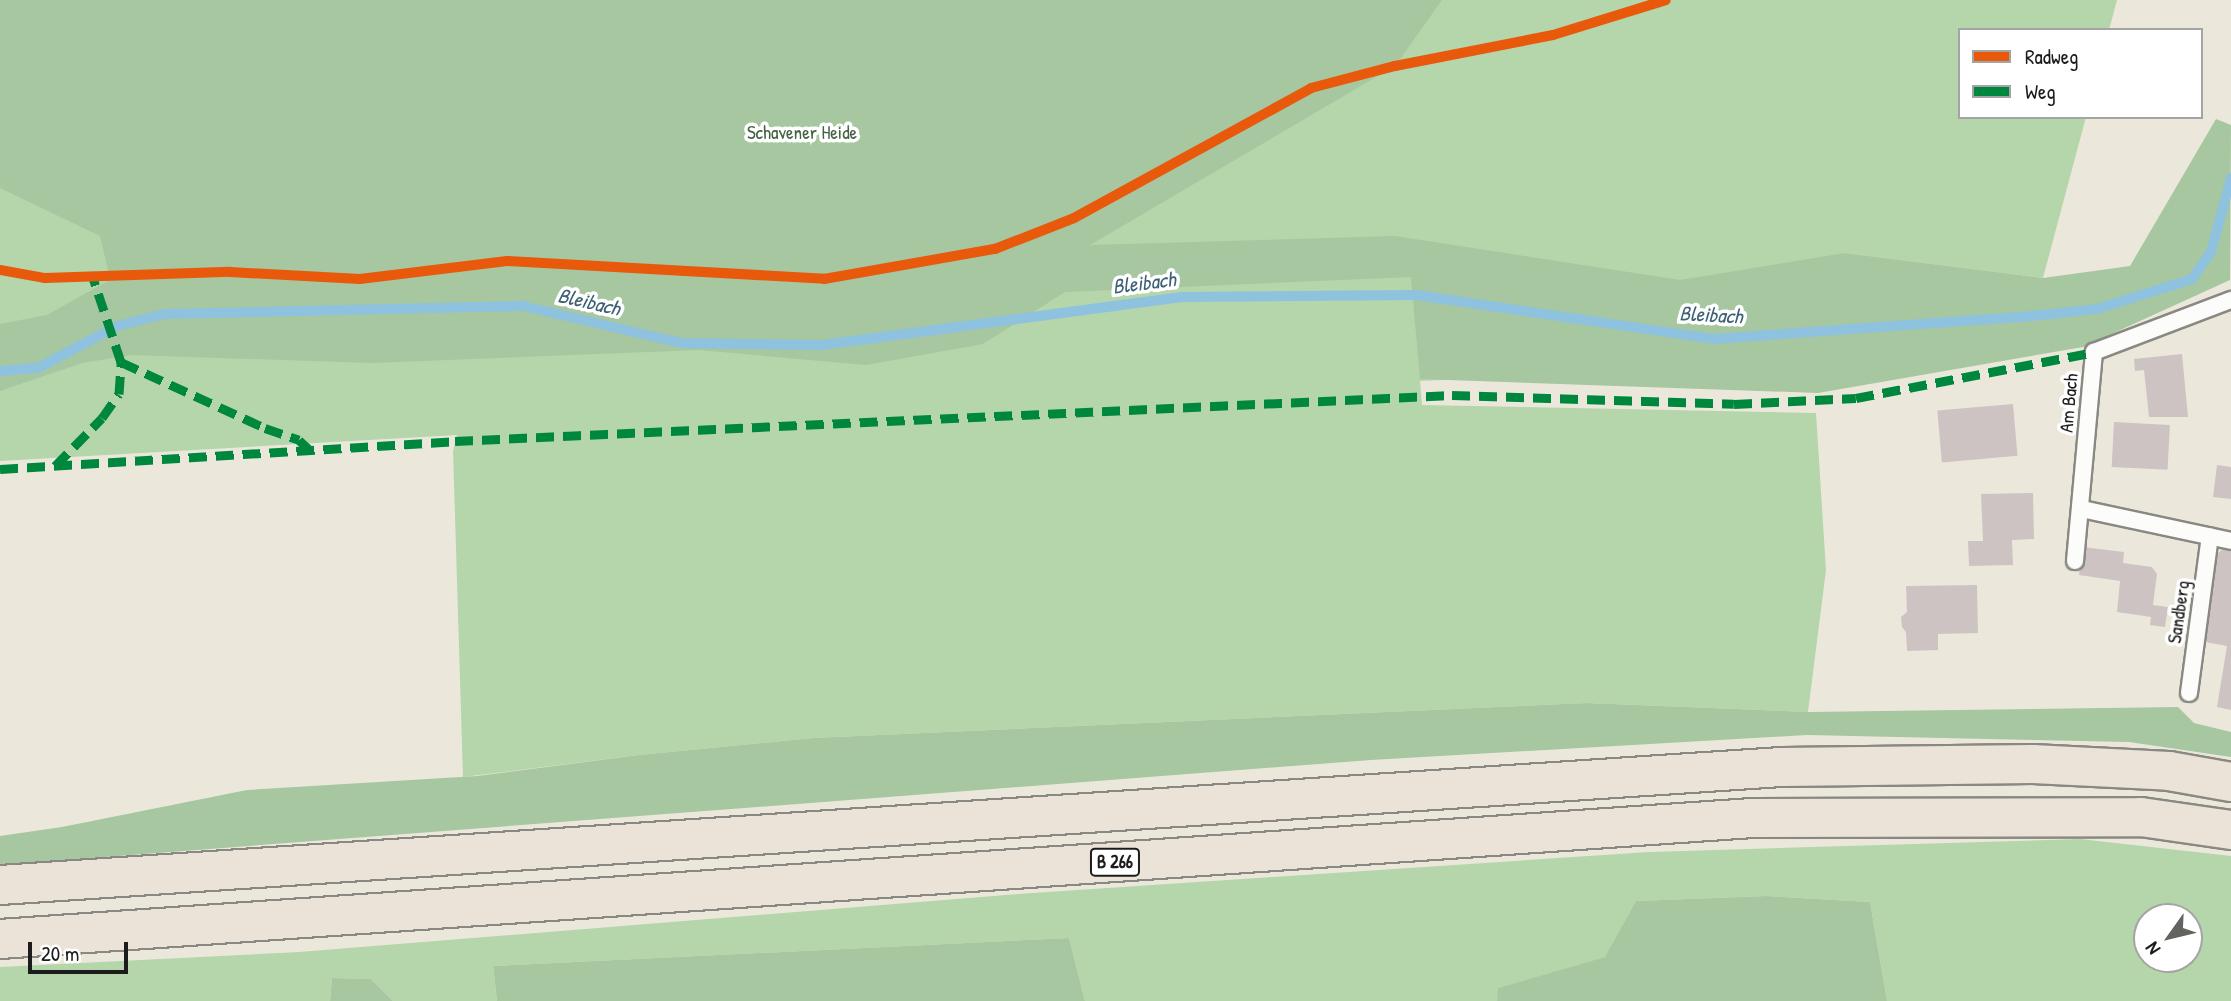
<!DOCTYPE html>
<style>
body{margin:0}
#map{position:relative;width:2231px;height:1001px;overflow:hidden;background:#ebe8db;font-family:"Patrick Hand",sans-serif}
div>[style]{position:absolute}
.green>*{inset:0;background:#b4d6aa}
.forest>*{inset:0;background:#a6c7a0}
.stream>*{height:10px;margin:-5px;padding:0 5px;transform-origin:5px;border-radius:5px;background:#8fc2de}
.building>*{inset:0;background:#cec3c3;transform-origin:0 0}
.roads{filter:drop-shadow(2px 0 #8a8882) drop-shadow(-2px 0 #8a8882) drop-shadow(0 2px #8a8882) drop-shadow(0 -2px #8a8882)}
.lane>*{height:16px;margin:-8px;padding:0 8px;transform-origin:8px;border-radius:8px;background:#fcfcfa}
.primary>*{height:38px;margin:-19px;padding:0 19px;transform-origin:19px;border-radius:19px;background:#ebe3d8}
.quiet>*{height:9px;margin-top:-4.5px;transform-origin:0;background:repeating-linear-gradient(90deg,#00873e 0 18px,transparent 0 27px)}
.cycleway>*{height:10px;margin:-5px;padding:0 5px;transform-origin:5px;border-radius:5px;background:#e8590c}
span{translate:-50% -50%;white-space:nowrap;text-align:center;line-height:1.15;-webkit-text-stroke:7px #fff;paint-order:stroke}
.shield-label span{padding:2px 5px;background:#fff;border:2px solid;border-radius:5px;-webkit-text-stroke-width:0}
.shield-label{font-size:18px;color:#1c1c1c;font-weight:700}
.park-label{font-size:19px;color:#476144}
.street-label{font-size:19px;color:#1c1c1c}
.water-label{font-size:21px;color:#3e6074;font-style:italic}
.legend{position:absolute;left:1958px;top:28px;width:245px;height:91px;box-sizing:border-box;background:#fff;border:2px solid #a4a4a4;margin:0;padding:9px 12px;list-style:none;font-size:21px;color:#1c1c1c}
.legend li{display:flex;align-items:center;gap:14px;height:35px}
.legend b{width:35px;border:2px solid #a4a4a4}
.north{position:absolute;left:2133px;top:903px;width:70px;height:70px;box-sizing:border-box;background:#fff;border:2px solid #a4a4a4;border-radius:50%;rotate:236deg;font-size:19px;font-weight:700;line-height:28px;text-align:center;color:#1c1c1c}
.north::after{content:'';display:block;margin:auto;width:24px;height:32px;background:#64635f;clip-path:polygon(50% 0,100% 100%,50% 72%,0 100%)}
.scale{position:absolute;left:28px;top:942px;width:100px;height:32px;box-sizing:border-box;border:4px solid #1c1c1c;border-top:0;padding-left:9px;font-size:21px;line-height:24px;white-space:nowrap;color:#1c1c1c;-webkit-text-stroke:5px #fff;paint-order:stroke}
</style>
<div id="map">
<div class="green">
<i style="clip-path:polygon(0 0,2117px 0,2109px 30px,1960px 30px,1960px 117px,2086px 117px,2043px 278px,1845px 253px,1465px 379px,1420px 381px,1422px 405px,1816px 413px,1826px 570px,1808px 712px,1587px 703px,813px 738px,639px 755px,463px 777px,453px 451px,457px 435px,0 461px)"></i>
<i style="clip-path:polygon(evenodd,2080px 839px,2231px 856px,2231px 1001px,1887px 1001px,1870px 902px,1766px 896px,1636px 901px,1606px 957px,1499px 988px,1497px 1001px,1085px 1001px,1069px 938px,493px 966px,497px 1001px,393px 1001px,371px 979px,332px 978px,330px 1001px,0 1001px,0 967px,299px 952px,1018px 894px,1649px 852px,2080px 839px,2147px 917px,2189px 917px,2189px 959px,2147px 959px,2147px 917px)"></i>
</div>
<div class="forest">
<i style="clip-path:polygon(0 0,1442px 0,1395px 66px,1090px 245px,1395px 236px,1680px 280px,1845px 253px,2043px 278px,2130px 266px,2216px 119px,2231px 125px,2230px 280px,2083px 347px,1818px 393px,1420px 379px,1411px 277px,1065px 292px,983px 344px,866px 365px,699px 350px,372px 363px,131px 355px,82px 363px,0 391px,0 324px,47px 315px,113px 278px,109px 274px,100px 236px,0 188px)"></i>
<i style="clip-path:polygon(1587px 703px,1808px 712px,2178px 707px,2194px 723px,2231px 732px,2231px 757px,2129px 742px,1807px 735px,1371px 760px,0 865px,0 836px,62px 827px,247px 790px,477px 776px,639px 755px,813px 738px)"></i>
<i style="clip-path:polygon(1766px 896px,1870px 902px,1887px 1001px,1497px 1001px,1498px 988px,1605px 957px,1636px 901px)"></i>
<i style="clip-path:polygon(1069px 938px,1085px 1001px,497px 1001px,493px 966px)"></i>
<i style="clip-path:polygon(332px 978px,371px 979px,393px 1001px,330px 1001px)"></i>
</div>
<div class="stream">
<i style="left:0;top:371px;width:38px;rotate:-5deg"></i>
<i style="left:38px;top:368px;width:89px;rotate:-28deg"></i>
<i style="left:117px;top:326px;width:49px;rotate:-14.3deg"></i>
<i style="left:164px;top:314px;width:359px;rotate:-1.3deg"></i>
<i style="left:523px;top:306px;width:162px;rotate:13.2deg"></i>
<i style="left:681px;top:343px;width:141px;rotate:0.8deg"></i>
<i style="left:822px;top:345px;width:363px;rotate:-7.6deg"></i>
<i style="left:1182px;top:297px;width:234px;rotate:-0.5deg"></i>
<i style="left:1416px;top:295px;width:300px;rotate:8.4deg"></i>
<i style="left:1713px;top:339px;width:310px;rotate:-4.1deg"></i>
<i style="left:2022px;top:317px;width:75px;rotate:-6.1deg"></i>
<i style="left:2097px;top:309px;width:100px;rotate:-17.5deg"></i>
<i style="left:2192px;top:279px;width:33px;rotate:-55deg"></i>
<i style="left:2211px;top:252px;width:77px;rotate:-74.9deg"></i>
</div>
<div class="building">
<i style="clip-path:polygon(2182px 354px,2188px 417px,2149px 417px,2144px 370px,2135px 371px,2134px 359px)"></i>
<i style="left:2013px;top:404px;width:52px;height:76px;rotate:85deg"></i>
<i style="left:2114px;top:422px;width:56px;height:45px;rotate:3deg"></i>
<i style="clip-path:polygon(2217px 465px,2231px 467px,2231px 499px,2213px 497px)"></i>
<i style="clip-path:polygon(2033px 493px,2034px 539px,2012px 540px,2013px 565px,1969px 566px,1968px 541px,1983px 541px,1981px 494px)"></i>
<i style="clip-path:polygon(2082px 547px,2124px 552px,2123px 563px,2152px 567px,2157px 574px,2153px 605px,2168px 607px,2165px 627px,2150px 625px,2151px 617px,2117px 612px,2120px 581px,2079px 575px)"></i>
<i style="clip-path:polygon(2223px 549px,2231px 551px,2231px 710px,2217px 707px,2227px 646px,2205px 642px,2218px 553px)"></i>
<i style="clip-path:polygon(1977px 585px,1978px 633px,1938px 634px,1938px 650px,1907px 651px,1906px 632px,1902px 627px,1901px 617px,1907px 612px,1906px 586px)"></i>
</div>
<div class="roads">
<div class="lane">
<i style="left:2082px;top:509px;width:152px;rotate:12.1deg"></i>
<i style="left:2075px;top:561px;width:210px;rotate:-84.8deg"></i>
<i style="left:2094px;top:352px;width:147px;rotate:-20.8deg"></i>
<i style="left:2189px;top:693px;width:158px;rotate:-82.4deg"></i>
</div>
<div class="primary">
<i style="left:0;top:885px;width:1786px;rotate:-3.79deg"></i>
<i style="left:1782px;top:767px;width:251px;rotate:-0.7deg"></i>
<i style="left:2033px;top:764px;width:136px;rotate:2.9deg"></i>
<i style="left:2169px;top:771px;width:63px;rotate:10.1deg"></i>
<i style="left:0;top:939px;width:1756px;rotate:-3.95deg"></i>
<i style="left:1752px;top:818px;width:389px;rotate:-0.1deg"></i>
<i style="left:2141px;top:817px;width:91px;rotate:8.2deg"></i>
</div>
</div>
<div class="quiet">
<i style="left:121px;top:362px;width:158px;rotate:24.6deg"></i>
<i style="left:265px;top:428px;width:36px;rotate:19deg"></i>
<i style="left:299px;top:440px;width:16px;rotate:43deg"></i>
<i style="left:55px;top:466px;width:67px;rotate:-45.6deg"></i>
<i style="left:102px;top:418px;width:29px;rotate:-55deg"></i>
<i style="left:119px;top:394px;width:32px;rotate:-86deg"></i>
<i style="left:121px;top:362px;width:92px;rotate:-108.4deg"></i>
<i style="left:0;top:469px;width:456px;rotate:-3.5deg"></i>
<i style="left:455px;top:441px;width:998px;rotate:-2.64deg"></i>
<i style="left:1452px;top:395px;width:282px;rotate:1.8deg"></i>
<i style="left:1734px;top:404px;width:122px;rotate:-2.8deg"></i>
<i style="left:1856px;top:398px;width:242px;rotate:-10.9deg"></i>
</div>
<div class="cycleway">
<i style="left:0;top:270px;width:46px;rotate:10.1deg"></i>
<i style="left:45px;top:278px;width:185px;rotate:-1.9deg"></i>
<i style="left:230px;top:272px;width:130px;rotate:3.1deg"></i>
<i style="left:360px;top:279px;width:148px;rotate:-7deg"></i>
<i style="left:507px;top:261px;width:318px;rotate:3.2deg"></i>
<i style="left:824px;top:279px;width:174px;rotate:-10deg"></i>
<i style="left:995px;top:249px;width:85px;rotate:-21.4deg"></i>
<i style="left:1074px;top:218px;width:270px;rotate:-28.7deg"></i>
<i style="left:1311px;top:88px;width:87px;rotate:-14.7deg"></i>
<i style="left:1395px;top:66px;width:161px;rotate:-11.1deg"></i>
<i style="left:1553px;top:35px;width:118px;rotate:-17.2deg"></i>
</div>
<div class="shield-label">
<span style="left:1115px;top:862px">B 266</span>
</div>
<div class="park-label">
<span style="left:802px;top:133px">Schavener Heide</span>
</div>
<div class="street-label">
<span style="left:2069px;top:403px;rotate:-85deg">Am Bach</span>
<span style="left:2179px;top:612px;rotate:-82deg">Sandberg</span>
</div>
<div class="water-label">
<span style="left:1144px;top:283px;rotate:-7deg">Bleibach</span>
<span style="left:589px;top:302px;rotate:13deg">Bleibach</span>
<span style="left:1711px;top:315px;rotate:3deg">Bleibach</span>
</div>
<ul class="legend">
<li><b style="height:9px;background:#e8590c"></b>Radweg</li>
<li><b style="height:9px;background:#00873e"></b>Weg</li>
</ul>
<div class="north">N</div>
<div class="scale">20 m</div>
</div>
